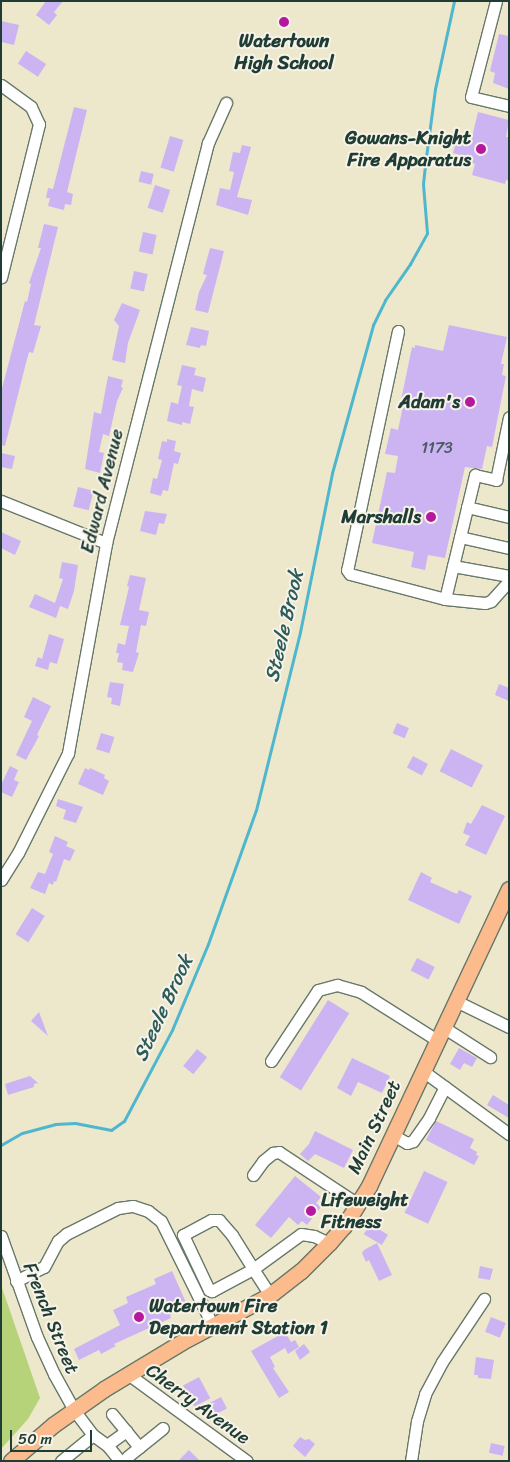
<!DOCTYPE html>
<style>
body{margin:0}
#map{position:relative;width:510px;height:1462px;overflow:hidden;background:#ede7cc;font-family:Sriracha,sans-serif}
div>[style]{position:absolute}
.green>*{inset:0;background:#b6d379}
.stream>*{height:3px;margin:-1.5px;padding:0 1.5px;transform-origin:1.5px;border-radius:1.5px;background:#4fb7cd}
.building>*{inset:0;background:#ccb4f3;transform-origin:0 0}
.roads{filter:drop-shadow(1px 0 #677869) drop-shadow(-1px 0 #677869) drop-shadow(0 1px #677869) drop-shadow(0 -1px #677869)}
.minor>*{height:11px;margin:-5.5px;padding:0 5.5px;transform-origin:5.5px;border-radius:5.5px;background:#fff}
.major>*{height:15px;margin:-7.5px;padding:0 7.5px;transform-origin:7.5px;border-radius:7.5px;background:#fbbb8d}
.dots>*{width:14px;height:14px;translate:-50% -50%;box-sizing:border-box;border:2px solid #f7f3e8;border-radius:50%}
span{translate:-50% -50%;white-space:nowrap;text-align:center;line-height:1.15;-webkit-text-stroke:4px #f7f3e8;paint-order:stroke}
.number-label{font-size:16px;color:#4a5b64}
.number-label span{-webkit-text-stroke-width:0}
.poi-label{font-size:19px;color:#1f3d34;font-weight:700}
.right{translate:-100% -50%;text-align:right}
.left{translate:0 -50%;text-align:left}
.street-label{font-size:19px;color:#1f3d34}
.water-label{font-size:20px;color:#2b5c5a;font-style:italic}
.frame{position:absolute;inset:0;border:2px solid #1f3d34;pointer-events:none}
.scale{position:absolute;left:10px;top:1430px;width:82px;height:22px;box-sizing:border-box;border:2px solid #1f3d34;border-top:0;padding-left:6px;font-size:15px;line-height:18px;white-space:nowrap;color:#1f3d34;-webkit-text-stroke:4px #f7f3e8;paint-order:stroke}
</style>
<div id="map">
<div class="green">
<i style="clip-path:polygon(1px 1285px,40px 1398px,28px 1419px,1px 1449px)"></i>
</div>
<div class="stream">
<i style="left:1px;top:1145px;width:24px;rotate:-30deg"></i>
<i style="left:22px;top:1133px;width:34px;rotate:-15deg"></i>
<i style="left:55px;top:1124px;width:20px;rotate:-3deg"></i>
<i style="left:75px;top:1123px;width:37px;rotate:11deg"></i>
<i style="left:111px;top:1130px;width:16px;rotate:-35deg"></i>
<i style="left:124px;top:1121px;width:103px;rotate:-62.2deg"></i>
<i style="left:172px;top:1030px;width:93px;rotate:-67.3deg"></i>
<i style="left:208px;top:944px;width:142px;rotate:-70.3deg"></i>
<i style="left:256px;top:810px;width:183px;rotate:-76.1deg"></i>
<i style="left:300px;top:632px;width:162px;rotate:-78.6deg"></i>
<i style="left:332px;top:473px;width:154px;rotate:-74.5deg"></i>
<i style="left:373px;top:325px;width:28px;rotate:-64deg"></i>
<i style="left:385px;top:300px;width:44px;rotate:-55.2deg"></i>
<i style="left:410px;top:264px;width:35px;rotate:-61deg"></i>
<i style="left:427px;top:233px;width:49px;rotate:-94.7deg"></i>
<i style="left:423px;top:184px;width:19px;rotate:-84deg"></i>
<i style="left:425px;top:165px;width:77px;rotate:-82.5deg"></i>
<i style="left:435px;top:89px;width:90px;rotate:-77.8deg"></i>
</div>
<div class="building">
<i style="clip-path:polygon(46px 1px,63px 1px,54px 12px,57px 15px,49px 25px,36px 15px)"></i>
<i style="clip-path:polygon(1px 21px,19px 25px,14px 45px,1px 42px)"></i>
<i style="clip-path:polygon(499px 34px,509px 36px,509px 89px,493px 83px,495px 73px,490px 71px)"></i>
<i style="left:26px;top:51px;width:24px;height:15px;rotate:33deg"></i>
<i style="clip-path:polygon(74px 107px,87px 110px,67px 192px,73px 194px,71px 205px,65px 204px,64px 210px,48px 206px,50px 198px,46px 198px,48px 188px,53px 189px)"></i>
<i style="clip-path:polygon(478px 112px,509px 120px,506px 137px,509px 137px,509px 181px,506px 180px,505px 184px,472px 175px,475px 164px,465px 161px,467px 157px,453px 153px,458px 134px,472px 137px)"></i>
<i style="left:170px;top:136px;width:14px;height:33px;rotate:17deg"></i>
<i style="clip-path:polygon(242px 145px,251px 147px,237px 197px,252px 200px,248px 215px,216px 205px,220px 188px,230px 190px,234px 172px,229px 171px,233px 152px,240px 153px)"></i>
<i style="left:141px;top:171px;width:13px;height:11px;rotate:13deg"></i>
<i style="left:155px;top:185px;width:16px;height:24px;rotate:18deg"></i>
<i style="clip-path:polygon(44px 224px,58px 227px,34px 325px,41px 326px,33px 353px,29px 352px,26px 363px,5px 446px,1px 445px,1px 392px,25px 301px,27px 302px,31px 284px,29px 283px,41px 248px,38px 248px)"></i>
<i style="left:143px;top:232px;width:14px;height:20px;rotate:12deg"></i>
<i style="clip-path:polygon(210px 248px,224px 251px,208px 313px,195px 310px,199px 292px,207px 275px,203px 274px)"></i>
<i style="left:134px;top:271px;width:14px;height:18px;rotate:12deg"></i>
<i style="clip-path:polygon(122px 303px,140px 310px,128px 343px,125px 363px,112px 360px,119px 326px,114px 320px)"></i>
<i style="clip-path:polygon(449px 325px,507px 337px,501px 364px,504px 364px,502px 375px,506px 376px,492px 447px,487px 446px,482px 469px,465px 467px,445px 558px,428px 555px,425px 570px,411px 567px,414px 552px,372px 543px,387px 472px,395px 473px,398px 456px,385px 454px,391px 428px,398px 430px,403px 406px,400px 405px,412px 347px,415px 348px,415px 345px,443px 351px)"></i>
<i style="clip-path:polygon(191px 327px,209px 331px,206px 346px,201px 345px,200px 348px,186px 345px)"></i>
<i style="clip-path:polygon(182px 365px,196px 368px,194px 375px,206px 378px,203px 392px,192px 389px,189px 406px,194px 407px,190px 424px,182px 422px,182px 425px,167px 421px,171px 402px,178px 404px,182px 386px,177px 385px)"></i>
<i style="clip-path:polygon(108px 376px,123px 380px,121px 387px,123px 388px,117px 401px,109px 436px,103px 434px,99px 452px,104px 453px,100px 473px,85px 469px,94px 412px,101px 414px)"></i>
<i style="clip-path:polygon(167px 439px,176px 441px,174px 451px,181px 453px,178px 464px,174px 463px,168px 491px,163px 490px,161px 496px,150px 493px,153px 478px,157px 479px,162px 460px,158px 459px,162px 441px,167px 442px)"></i>
<i style="clip-path:polygon(1px 453px,15px 456px,12px 469px,1px 467px)"></i>
<i style="left:78px;top:487px;width:16px;height:20px;rotate:14deg"></i>
<i style="clip-path:polygon(145px 511px,167px 514px,164px 524px,159px 523px,156px 535px,140px 531px)"></i>
<i style="clip-path:polygon(1px 532px,21px 541px,15px 555px,1px 548px)"></i>
<i style="clip-path:polygon(62px 562px,78px 565px,74px 591px,68px 609px,60px 606px,56px 618px,29px 607px,35px 594px,55px 603px,63px 579px,59px 578px)"></i>
<i style="clip-path:polygon(130px 575px,146px 578px,139px 610px,149px 612px,146px 626px,141px 625px,136px 652px,139px 653px,133px 672px,122px 670px,123px 663px,117px 662px,119px 653px,116px 653px,118px 643px,125px 645px,129px 626px,120px 625px,129px 587px,127px 586px)"></i>
<i style="clip-path:polygon(49px 634px,64px 639px,57px 664px,50px 662px,48px 670px,35px 666px,38px 657px,42px 659px)"></i>
<i style="clip-path:polygon(110px 682px,124px 684px,120px 706px,111px 704px,112px 698px,107px 697px)"></i>
<i style="clip-path:polygon(499px 684px,509px 688px,509px 701px,495px 695px)"></i>
<i style="clip-path:polygon(33px 697px,51px 706px,37px 735px,39px 736px,26px 760px,16px 755px,32px 721px,24px 717px)"></i>
<i style="left:397px;top:723px;width:13px;height:11px;rotate:23deg"></i>
<i style="left:101px;top:733px;width:14px;height:17px;rotate:17deg"></i>
<i style="left:451px;top:749px;width:36px;height:25px;rotate:27deg"></i>
<i style="left:413px;top:756px;width:17px;height:13px;rotate:28deg"></i>
<i style="clip-path:polygon(10px 766px,18px 770px,14px 780px,19px 782px,12px 797px,1px 792px,1px 785px)"></i>
<i style="clip-path:polygon(85px 768px,89px 770px,90px 768px,105px 775px,104px 778px,109px 781px,103px 795px,78px 784px)"></i>
<i style="clip-path:polygon(58px 799px,83px 807px,76px 823px,63px 819px,66px 810px,56px 806px)"></i>
<i style="clip-path:polygon(482px 805px,505px 816px,486px 855px,465px 845px,470px 836px,463px 833px,467px 822px,471px 824px)"></i>
<i style="clip-path:polygon(55px 836px,68px 842px,66px 846px,75px 850px,70px 861px,64px 859px,56px 882px,54px 881px,53px 885px,49px 883px,45px 894px,30px 888px,38px 872px,45px 874px,53px 854px,49px 852px)"></i>
<i style="clip-path:polygon(421px 872px,432px 878px,430px 882px,457px 894px,459px 890px,472px 896px,459px 924px,408px 900px)"></i>
<i style="left:32px;top:908px;width:15px;height:31px;rotate:32deg"></i>
<i style="left:417px;top:958px;width:20px;height:14px;rotate:27deg"></i>
<i style="left:328px;top:1000px;width:25px;height:91px;rotate:32deg"></i>
<i style="clip-path:polygon(39px 1012px,48px 1036px,31px 1021px)"></i>
<i style="clip-path:polygon(459px 1048px,477px 1058px,472px 1067px,464px 1063px,460px 1070px,450px 1064px)"></i>
<i style="left:197px;top:1049px;width:13px;height:22px;rotate:39deg"></i>
<i style="clip-path:polygon(352px 1058px,390px 1076px,382px 1093px,358px 1082px,351px 1096px,337px 1088px)"></i>
<i style="clip-path:polygon(30px 1076px,38px 1083px,34px 1084px,34px 1087px,8px 1095px,5px 1084px)"></i>
<i style="clip-path:polygon(493px 1095px,509px 1105px,509px 1118px,487px 1105px)"></i>
<i style="clip-path:polygon(436px 1121px,474px 1139px,470px 1148px,477px 1152px,476px 1155px,479px 1156px,474px 1165px,426px 1140px)"></i>
<i style="clip-path:polygon(315px 1131px,353px 1150px,344px 1168px,315px 1154px,308px 1161px,300px 1154px,309px 1144px)"></i>
<i style="left:424px;top:1171px;width:26px;height:46px;rotate:25deg"></i>
<i style="clip-path:polygon(295px 1176px,321px 1197px,316px 1203px,321px 1207px,307px 1225px,302px 1221px,298px 1225px,289px 1217px,271px 1238px,255px 1225px)"></i>
<i style="left:370px;top:1224px;width:21px;height:12px;rotate:31deg"></i>
<i style="clip-path:polygon(377px 1243px,392px 1275px,379px 1281px,369px 1260px,366px 1262px,362px 1253px,364px 1250px)"></i>
<i style="clip-path:polygon(480px 1266px,493px 1269px,490px 1280px,478px 1278px)"></i>
<i style="clip-path:polygon(172px 1271px,188px 1307px,170px 1315px,171px 1318px,114px 1344px,116px 1346px,101px 1354px,99px 1350px,79px 1360px,74px 1349px,120px 1325px,113px 1310px,128px 1303px,126px 1297px,156px 1284px,154px 1279px)"></i>
<i style="left:491px;top:1317px;width:16px;height:16px;rotate:22deg"></i>
<i style="clip-path:polygon(285px 1332px,291px 1342px,295px 1340px,299px 1347px,288px 1354px,285px 1348px,270px 1357px,275px 1367px,273px 1368px,289px 1392px,279px 1398px,251px 1351px)"></i>
<i style="clip-path:polygon(304px 1344px,310px 1352px,300px 1360px,295px 1351px)"></i>
<i style="clip-path:polygon(476px 1357px,494px 1360px,491px 1379px,478px 1378px,478px 1375px,474px 1375px)"></i>
<i style="left:199px;top:1377px;width:24px;height:18px;rotate:62deg"></i>
<i style="left:221px;top:1397px;width:13px;height:13px;rotate:63deg"></i>
<i style="clip-path:polygon(300px 1437px,305px 1440px,309px 1439px,315px 1444px,305px 1457px,293px 1446px)"></i>
<i style="left:491px;top:1443px;width:14px;height:10px;rotate:12deg"></i>
<i style="clip-path:polygon(189px 1450px,200px 1461px,178px 1461px)"></i>
</div>
<div class="roads">
<div class="minor">
<i style="left:496px;top:1px;width:99px;rotate:104.6deg"></i>
<i style="left:471px;top:97px;width:39px;rotate:13deg"></i>
<i style="left:1px;top:85px;width:37px;rotate:36deg"></i>
<i style="left:31px;top:107px;width:19px;rotate:65deg"></i>
<i style="left:39px;top:124px;width:158px;rotate:103.9deg"></i>
<i style="left:398px;top:331px;width:244px;rotate:102deg"></i>
<i style="left:347px;top:570px;width:5px;rotate:53deg"></i>
<i style="left:350px;top:574px;width:98px;rotate:14.7deg"></i>
<i style="left:445px;top:599px;width:40px;rotate:5.7deg"></i>
<i style="left:485px;top:603px;width:6px;rotate:-18deg"></i>
<i style="left:491px;top:601px;width:27px;rotate:-48deg"></i>
<i style="left:1px;top:501px;width:113px;rotate:21.8deg"></i>
<i style="left:467px;top:507px;width:43px;rotate:13.4deg"></i>
<i style="left:460px;top:537px;width:50px;rotate:12.7deg"></i>
<i style="left:453px;top:566px;width:57px;rotate:10.1deg"></i>
<i style="left:445px;top:599px;width:128px;rotate:-76.4deg"></i>
<i style="left:475px;top:475px;width:22px;rotate:13deg"></i>
<i style="left:496px;top:480px;width:64px;rotate:-78.3deg"></i>
<i style="left:1px;top:880px;width:32px;rotate:-58deg"></i>
<i style="left:18px;top:853px;width:112px;rotate:-63.4deg"></i>
<i style="left:68px;top:753px;width:213px;rotate:-79.7deg"></i>
<i style="left:106px;top:543px;width:413px;rotate:-75.7deg"></i>
<i style="left:208px;top:143px;width:44px;rotate:-65.8deg"></i>
<i style="left:456px;top:1001px;width:59px;rotate:26.1deg"></i>
<i style="left:443px;top:1027px;width:56px;rotate:32.6deg"></i>
<i style="left:271px;top:1061px;width:85px;rotate:-56.5deg"></i>
<i style="left:318px;top:990px;width:20px;rotate:-15deg"></i>
<i style="left:337px;top:985px;width:25px;rotate:16deg"></i>
<i style="left:361px;top:992px;width:90px;rotate:32.3deg"></i>
<i style="left:423px;top:1071px;width:107px;rotate:36.2deg"></i>
<i style="left:393px;top:1135px;width:16px;rotate:30deg"></i>
<i style="left:407px;top:1143px;width:6px;rotate:-18deg"></i>
<i style="left:413px;top:1141px;width:28px;rotate:-55deg"></i>
<i style="left:429px;top:1118px;width:35px;rotate:-63deg"></i>
<i style="left:253px;top:1175px;width:17px;rotate:-54deg"></i>
<i style="left:263px;top:1161px;width:13px;rotate:-39deg"></i>
<i style="left:273px;top:1153px;width:6px;rotate:-9deg"></i>
<i style="left:279px;top:1152px;width:95px;rotate:33.4deg"></i>
<i style="left:1px;top:1236px;width:107px;rotate:70.4deg"></i>
<i style="left:37px;top:1337px;width:41px;rotate:65.3deg"></i>
<i style="left:54px;top:1374px;width:41px;rotate:60.9deg"></i>
<i style="left:74px;top:1410px;width:31px;rotate:53deg"></i>
<i style="left:93px;top:1435px;width:17px;rotate:36deg"></i>
<i style="left:107px;top:1445px;width:24px;rotate:-36deg"></i>
<i style="left:16px;top:1281px;width:31px;rotate:-27deg"></i>
<i style="left:44px;top:1267px;width:30px;rotate:-62deg"></i>
<i style="left:58px;top:1241px;width:11px;rotate:-41deg"></i>
<i style="left:66px;top:1234px;width:58px;rotate:-26.6deg"></i>
<i style="left:118px;top:1208px;width:15px;rotate:-8deg"></i>
<i style="left:133px;top:1206px;width:16px;rotate:18deg"></i>
<i style="left:148px;top:1211px;width:16px;rotate:38deg"></i>
<i style="left:161px;top:1221px;width:117px;rotate:63.7deg"></i>
<i style="left:270px;top:1295px;width:31px;rotate:-123deg"></i>
<i style="left:253px;top:1269px;width:47px;rotate:151.8deg"></i>
<i style="left:212px;top:1291px;width:3px;rotate:-162deg"></i>
<i style="left:209px;top:1290px;width:61px;rotate:-115.3deg"></i>
<i style="left:183px;top:1235px;width:32px;rotate:-28deg"></i>
<i style="left:211px;top:1220px;width:8px"></i>
<i style="left:219px;top:1220px;width:20px;rotate:49deg"></i>
<i style="left:232px;top:1235px;width:40px;rotate:58deg"></i>
<i style="left:253px;top:1269px;width:59px;rotate:-36.1deg"></i>
<i style="left:301px;top:1234px;width:13px;rotate:9deg"></i>
<i style="left:314px;top:1236px;width:17px;rotate:25deg"></i>
<i style="left:128px;top:1374px;width:147px;rotate:36.2deg"></i>
<i style="left:112px;top:1414px;width:43px;rotate:50.7deg"></i>
<i style="left:107px;top:1445px;width:21px;rotate:51deg"></i>
<i style="left:127px;top:1457px;width:46px;rotate:-38.9deg"></i>
<i style="left:61px;top:1461px;width:41px;rotate:-39.1deg"></i>
<i style="left:411px;top:1461px;width:40px;rotate:-81.5deg"></i>
<i style="left:417px;top:1421px;width:28px;rotate:-73deg"></i>
<i style="left:425px;top:1394px;width:36px;rotate:-62deg"></i>
<i style="left:442px;top:1362px;width:76px;rotate:-56.3deg"></i>
</div>
<div class="major">
<i style="left:11px;top:1461px;width:55px;rotate:-40.6deg"></i>
<i style="left:53px;top:1425px;width:62px;rotate:-35.2deg"></i>
<i style="left:104px;top:1389px;width:91px;rotate:-31.1deg"></i>
<i style="left:182px;top:1342px;width:100px;rotate:-28.1deg"></i>
<i style="left:270px;top:1295px;width:39px;rotate:-38deg"></i>
<i style="left:301px;top:1271px;width:40px;rotate:-45deg"></i>
<i style="left:329px;top:1243px;width:23px;rotate:-49deg"></i>
<i style="left:344px;top:1226px;width:47px;rotate:-58deg"></i>
<i style="left:369px;top:1186px;width:328px;rotate:-64.8deg"></i>
</div>
</div>
<div class="dots">
<i style="left:284px;top:22px;background:#b5179e"></i>
<i style="left:481px;top:149px;background:#b5179e"></i>
<i style="left:470px;top:402px;background:#b5179e"></i>
<i style="left:431px;top:517px;background:#b5179e"></i>
<i style="left:311px;top:1211px;background:#b5179e"></i>
<i style="left:139px;top:1317px;background:#b5179e"></i>
</div>
<div class="number-label">
<span style="left:437px;top:448px">1173</span>
</div>
<div class="poi-label">
<span style="left:284px;top:52px">Watertown<br>High School</span>
<span class="right" style="left:471px;top:149px">Gowans-Knight<br>Fire Apparatus</span>
<span class="right" style="left:460px;top:402px">Adam's</span>
<span class="right" style="left:421px;top:517px">Marshalls</span>
<span class="left" style="left:321px;top:1211px">Lifeweight<br>Fitness</span>
<span class="left" style="left:149px;top:1317px">Watertown Fire<br>Department Station 1</span>
</div>
<div class="street-label">
<span style="left:102px;top:491px;rotate:-76deg">Edward Avenue</span>
<span style="left:374px;top:1127px;rotate:-65deg">Main Street</span>
<span style="left:51px;top:1318px;rotate:68deg">French Street</span>
<span style="left:198px;top:1404px;rotate:36deg">Cherry Avenue</span>
</div>
<div class="water-label">
<span style="left:284px;top:626px;rotate:-77deg">Steele Brook</span>
<span style="left:163px;top:1008px;rotate:-65deg">Steele Brook</span>
</div>
<div class="frame"></div>
<div class="scale">50 m</div>
</div>
